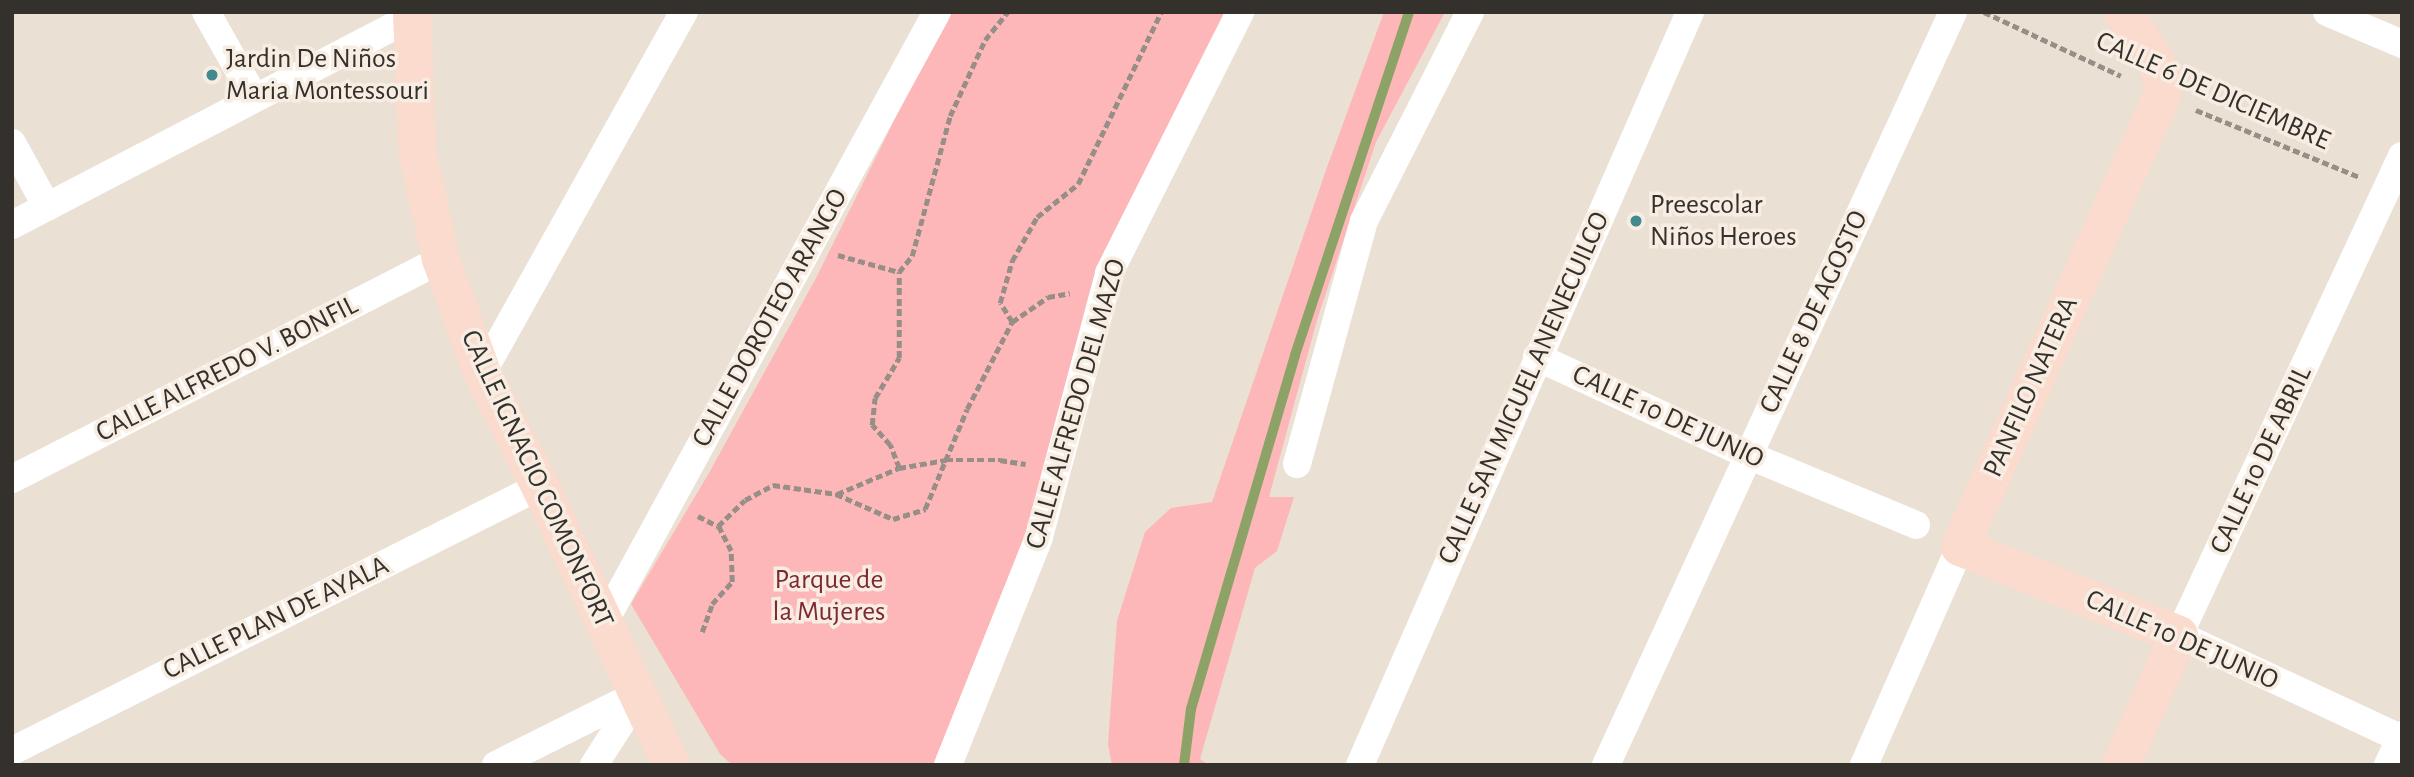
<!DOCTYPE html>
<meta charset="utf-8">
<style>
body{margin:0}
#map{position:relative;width:2414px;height:777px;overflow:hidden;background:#eae0d4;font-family:"Alegreya Sans",sans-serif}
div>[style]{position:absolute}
.green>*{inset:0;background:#fdb7b8}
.stream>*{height:10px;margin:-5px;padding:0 5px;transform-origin:5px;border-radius:5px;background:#8da266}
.path>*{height:4.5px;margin-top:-2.25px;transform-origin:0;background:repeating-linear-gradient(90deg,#978f87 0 7px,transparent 0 10.5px)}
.street>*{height:28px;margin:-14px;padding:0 14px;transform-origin:14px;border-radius:14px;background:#fff}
.secondary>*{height:38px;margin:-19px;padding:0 19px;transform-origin:19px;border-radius:19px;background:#fadbcd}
.dots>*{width:19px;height:19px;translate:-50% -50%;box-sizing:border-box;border:4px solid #f7ede2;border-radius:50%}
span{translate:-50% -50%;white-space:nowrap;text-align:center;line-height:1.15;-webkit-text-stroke:7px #f7ede2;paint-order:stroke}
.poi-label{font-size:28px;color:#34302b}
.left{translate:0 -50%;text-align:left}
.street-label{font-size:28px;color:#34302b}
.park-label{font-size:28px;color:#7d2932}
.frame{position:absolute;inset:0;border:14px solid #34302b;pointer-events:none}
</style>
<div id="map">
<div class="green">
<i style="clip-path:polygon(948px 12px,1232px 12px,1100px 264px,1050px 468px,938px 765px,732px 765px,720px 754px,631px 604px,709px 473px,816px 278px)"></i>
<i style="clip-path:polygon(1384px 12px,1445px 12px,1376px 142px,1317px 320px,1269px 497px,1294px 497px,1277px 551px,1255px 568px,1200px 759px,1209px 765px,1112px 765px,1108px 744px,1117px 621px,1145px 532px,1171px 508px,1212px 502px,1326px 170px)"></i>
</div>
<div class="stream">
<i style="left:1184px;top:765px;width:56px;rotate:-82.9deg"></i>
<i style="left:1191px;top:709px;width:369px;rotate:-73.6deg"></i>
<i style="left:1295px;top:355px;width:361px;rotate:-71.6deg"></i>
</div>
<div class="path">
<i style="left:1984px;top:12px;width:151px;rotate:25deg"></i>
<i style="left:2196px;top:110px;width:176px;rotate:22.3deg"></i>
<i style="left:838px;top:255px;width:63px;rotate:15.6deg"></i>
<i style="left:899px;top:272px;width:21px;rotate:-51deg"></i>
<i style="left:912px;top:256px;width:145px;rotate:-74.8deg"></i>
<i style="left:950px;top:116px;width:84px;rotate:-65.3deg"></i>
<i style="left:985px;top:40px;width:36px;rotate:-51deg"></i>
<i style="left:1012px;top:322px;width:22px;rotate:-122deg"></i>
<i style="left:1000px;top:303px;width:44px;rotate:-74.1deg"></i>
<i style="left:1012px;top:261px;width:51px;rotate:-60.4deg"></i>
<i style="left:1037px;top:217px;width:53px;rotate:-38.8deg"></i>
<i style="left:1078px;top:184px;width:191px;rotate:-64.2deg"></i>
<i style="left:899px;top:468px;width:48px;rotate:-9.7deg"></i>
<i style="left:946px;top:460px;width:54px"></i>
<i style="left:1000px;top:460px;width:26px;rotate:9deg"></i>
<i style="left:837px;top:494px;width:67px;rotate:-22.8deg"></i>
<i style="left:899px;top:468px;width:25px;rotate:-111deg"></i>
<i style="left:890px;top:445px;width:27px;rotate:-132deg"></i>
<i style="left:872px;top:425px;width:27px;rotate:-84deg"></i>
<i style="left:875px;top:398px;width:47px;rotate:-59deg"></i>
<i style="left:899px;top:358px;width:86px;rotate:-90deg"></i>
<i style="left:698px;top:516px;width:22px;rotate:27deg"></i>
<i style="left:718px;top:526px;width:37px;rotate:-44deg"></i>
<i style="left:745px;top:500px;width:32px;rotate:-28deg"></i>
<i style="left:773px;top:485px;width:64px;rotate:8.1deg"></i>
<i style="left:836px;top:494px;width:62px;rotate:23.7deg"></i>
<i style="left:893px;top:519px;width:34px;rotate:-17deg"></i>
<i style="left:925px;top:509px;width:108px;rotate:-67.2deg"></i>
<i style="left:967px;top:409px;width:98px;rotate:-62.7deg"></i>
<i style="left:1012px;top:322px;width:44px;rotate:-34.8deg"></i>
<i style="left:1048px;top:297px;width:22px;rotate:-10deg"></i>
<i style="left:702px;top:632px;width:30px;rotate:-70deg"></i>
<i style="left:712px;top:604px;width:30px;rotate:-48deg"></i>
<i style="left:732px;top:582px;width:31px;rotate:-92deg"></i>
<i style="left:731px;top:551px;width:28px;rotate:-117deg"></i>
</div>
<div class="street">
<i style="left:206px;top:12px;width:98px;rotate:60.5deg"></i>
<i style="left:2327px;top:12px;width:82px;rotate:23.1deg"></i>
<i style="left:12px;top:143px;width:73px;rotate:61.3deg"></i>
<i style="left:2402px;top:156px;width:528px;rotate:114.96deg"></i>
<i style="left:2179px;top:635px;width:246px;rotate:25deg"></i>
<i style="left:12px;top:225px;width:451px;rotate:-27.5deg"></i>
<i style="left:1537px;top:357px;width:233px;rotate:24.9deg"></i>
<i style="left:1748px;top:455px;width:182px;rotate:22.6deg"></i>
<i style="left:482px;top:373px;width:414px;rotate:-60.8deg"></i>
<i style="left:1297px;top:464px;width:252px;rotate:-74.6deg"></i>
<i style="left:1364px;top:221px;width:234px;rotate:-63.1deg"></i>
<i style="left:12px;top:479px;width:482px;rotate:-27.1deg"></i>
<i style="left:603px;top:624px;width:697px;rotate:-61.38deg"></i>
<i style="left:12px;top:751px;width:591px;rotate:-26.65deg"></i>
<i style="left:496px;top:765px;width:161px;rotate:-26.6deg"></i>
<i style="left:594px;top:765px;width:85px;rotate:-57.4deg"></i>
<i style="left:948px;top:765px;width:245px;rotate:-68.2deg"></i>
<i style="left:1039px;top:537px;width:273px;rotate:-75.1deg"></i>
<i style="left:1109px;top:273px;width:292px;rotate:-63.3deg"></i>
<i style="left:1360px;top:765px;width:822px;rotate:-66.33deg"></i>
<i style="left:1606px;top:765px;width:829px;rotate:-65.26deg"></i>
<i style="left:1864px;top:765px;width:238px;rotate:-66.2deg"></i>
<i style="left:2388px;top:765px;width:33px;rotate:-65deg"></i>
</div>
<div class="secondary">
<i style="left:412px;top:12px;width:138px;rotate:87.9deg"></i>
<i style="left:417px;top:150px;width:112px;rotate:77.6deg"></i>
<i style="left:441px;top:259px;width:121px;rotate:70.2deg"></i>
<i style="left:482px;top:373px;width:127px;rotate:62.8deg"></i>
<i style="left:540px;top:486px;width:308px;rotate:64.8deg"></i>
<i style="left:2121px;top:765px;width:142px;rotate:-66deg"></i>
<i style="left:2179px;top:635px;width:236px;rotate:-158.1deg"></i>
<i style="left:1960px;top:547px;width:494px;rotate:-65.9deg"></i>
<i style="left:2162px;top:96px;width:22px;rotate:-93deg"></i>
<i style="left:2161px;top:74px;width:23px;rotate:-115deg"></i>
<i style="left:2151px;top:53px;width:50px;rotate:-124.3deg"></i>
</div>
<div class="dots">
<i style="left:212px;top:75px;background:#428990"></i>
<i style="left:1636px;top:221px;background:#428990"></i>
</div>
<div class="poi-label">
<span class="left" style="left:226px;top:75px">Jardin De Niños<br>Maria Montessouri</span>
<span class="left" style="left:1650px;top:221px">Preescolar<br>Niños Heroes</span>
</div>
<div class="street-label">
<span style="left:2213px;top:91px;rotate:24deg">CALLE 6 DE DICIEMBRE</span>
<span style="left:1814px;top:312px;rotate:-65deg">CALLE 8 DE AGOSTO</span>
<span style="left:770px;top:318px;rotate:-61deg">CALLE DOROTEO ARANGO</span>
<span style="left:227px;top:369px;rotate:-27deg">CALLE ALFREDO V. BONFIL</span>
<span style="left:2031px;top:387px;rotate:-66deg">PANFILO NATERA</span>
<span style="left:1524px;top:388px;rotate:-66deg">CALLE SAN MIGUEL ANENECUILCO</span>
<span style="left:1076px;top:404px;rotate:-74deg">CALLE ALFREDO DEL MAZO</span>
<span style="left:1668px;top:417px;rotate:25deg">CALLE 10 DE JUNIO</span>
<span style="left:2261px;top:460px;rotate:-65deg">CALLE 10 DE ABRIL</span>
<span style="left:537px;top:479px;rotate:65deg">CALLE IGNACIO COMONFORT</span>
<span style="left:276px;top:618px;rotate:-26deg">CALLE PLAN DE AYALA</span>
<span style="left:2182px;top:640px;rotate:24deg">CALLE 10 DE JUNIO</span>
</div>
<div class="park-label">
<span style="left:829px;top:596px">Parque de<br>la Mujeres</span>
</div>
<div class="frame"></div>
</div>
